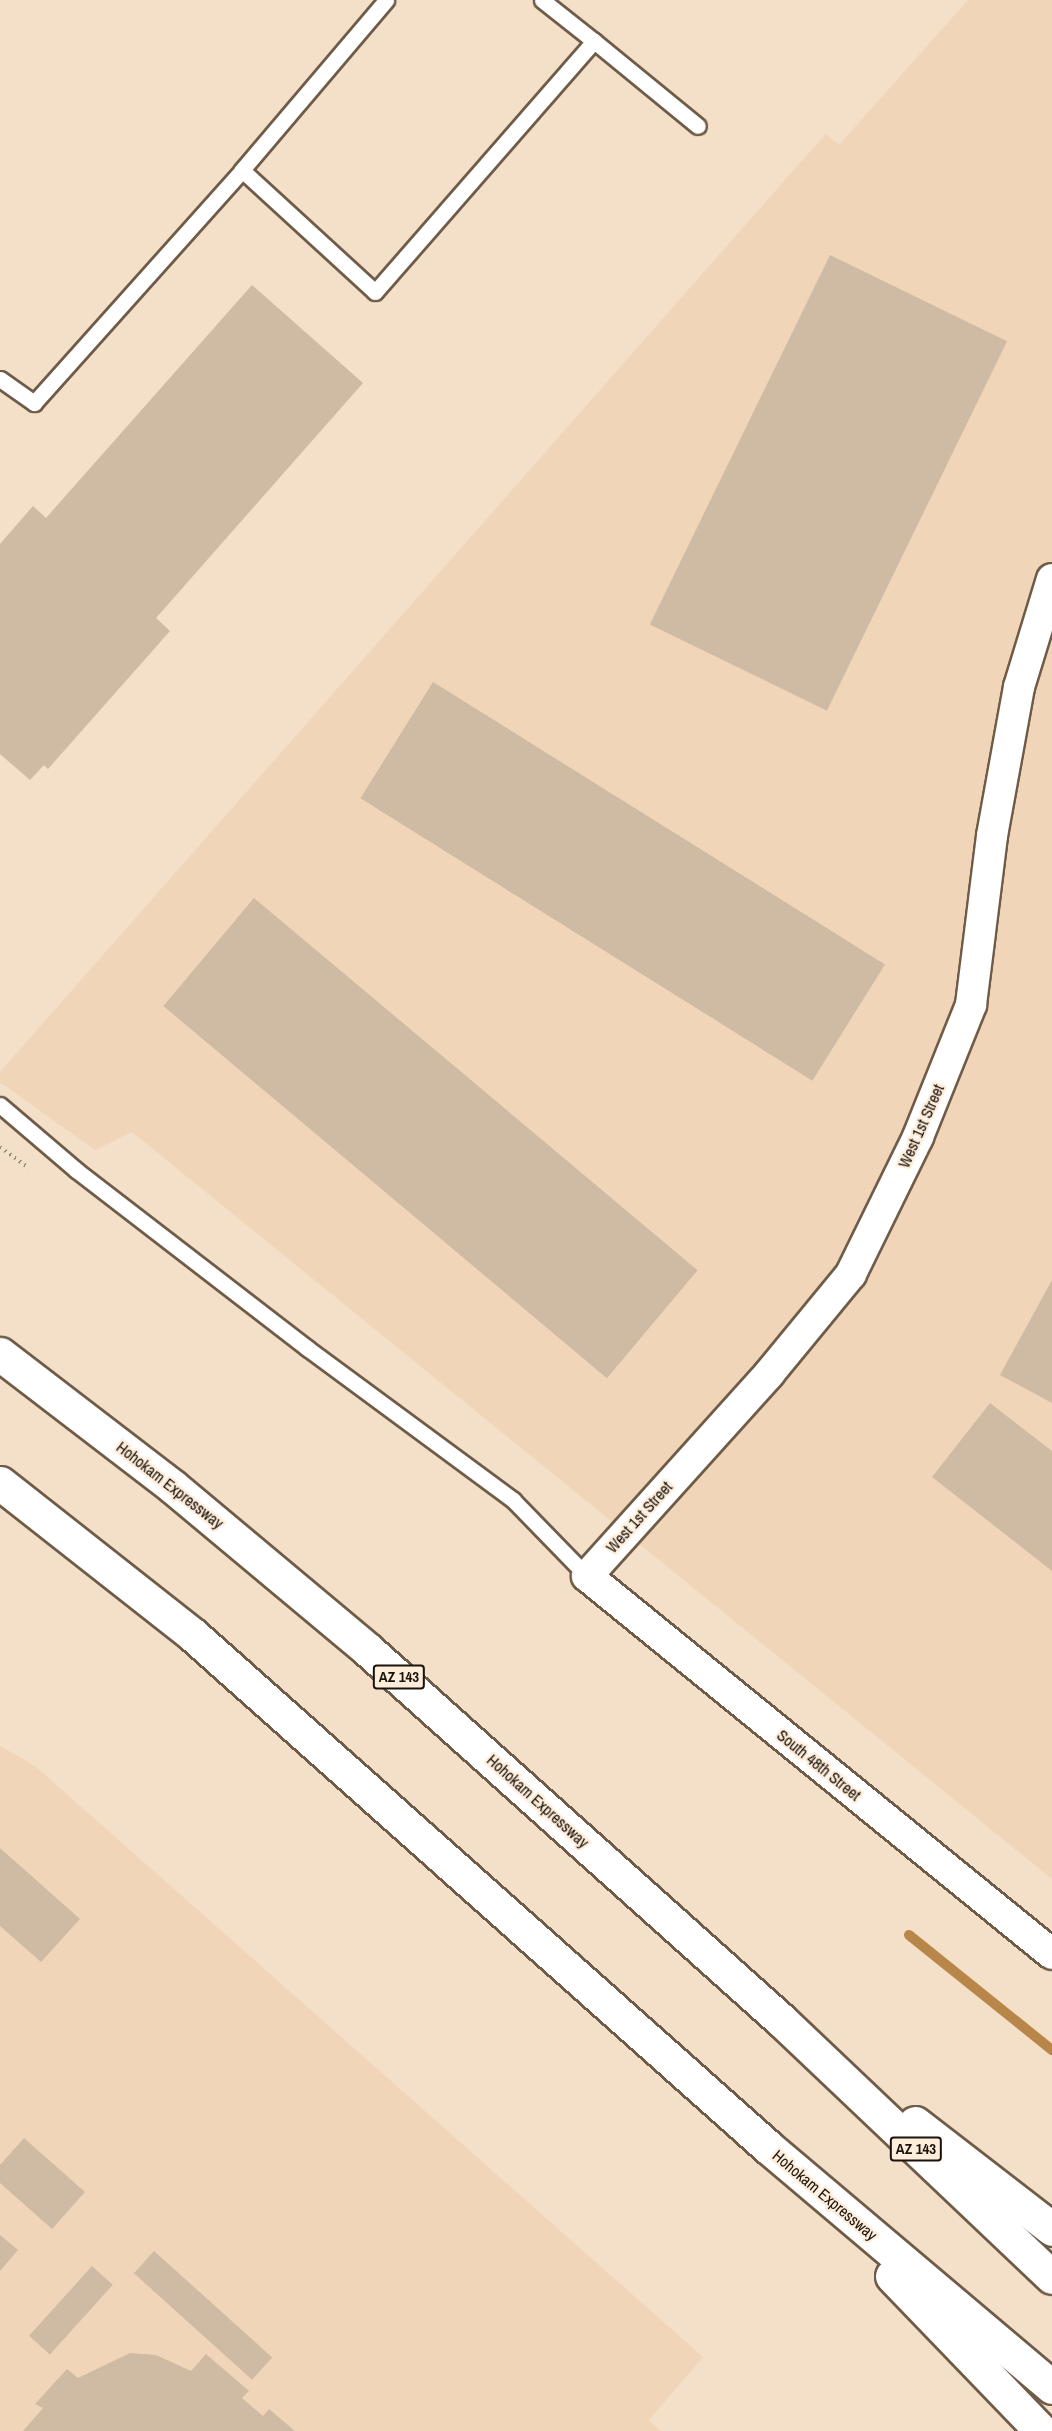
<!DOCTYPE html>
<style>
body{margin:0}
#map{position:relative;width:1052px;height:2431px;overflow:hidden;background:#f4dfc8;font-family:"Archivo Narrow",sans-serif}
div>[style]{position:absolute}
.built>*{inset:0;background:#f0d5b8}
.stream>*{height:10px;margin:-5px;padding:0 5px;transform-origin:5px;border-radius:5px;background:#b9864a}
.building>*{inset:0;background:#cfbaa4;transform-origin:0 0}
.path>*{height:4px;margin-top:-2px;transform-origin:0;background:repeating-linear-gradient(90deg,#978877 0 1.5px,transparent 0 6px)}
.roads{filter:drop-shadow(2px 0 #6f5c48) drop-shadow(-2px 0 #6f5c48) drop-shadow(0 2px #6f5c48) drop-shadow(0 -2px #6f5c48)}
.lane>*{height:15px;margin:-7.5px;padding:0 7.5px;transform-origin:7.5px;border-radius:7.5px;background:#fff}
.street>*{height:30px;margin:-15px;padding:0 15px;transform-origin:15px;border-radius:15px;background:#fff}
.highway>*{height:33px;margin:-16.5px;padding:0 16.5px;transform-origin:16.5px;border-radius:16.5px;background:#fff}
span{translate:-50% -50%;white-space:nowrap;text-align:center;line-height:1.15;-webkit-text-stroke:4.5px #feedda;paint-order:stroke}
.shield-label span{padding:2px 4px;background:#feedda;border:2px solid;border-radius:4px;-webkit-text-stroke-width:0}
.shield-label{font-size:15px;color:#1a130b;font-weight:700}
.street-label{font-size:16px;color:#1a130b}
</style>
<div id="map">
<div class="built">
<i style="clip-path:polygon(968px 0,1052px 0,1052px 1879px,132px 1132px,95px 1150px,0 1082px,0 1072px,798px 165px,826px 134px,839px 145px)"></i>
<i style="clip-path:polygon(0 1746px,35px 1766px,703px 2357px,649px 2420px,661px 2431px,0 2431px)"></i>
</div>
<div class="stream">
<i style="left:909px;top:1935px;width:184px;rotate:38.8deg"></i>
</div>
<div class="building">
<i style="left:830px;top:255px;width:197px;height:411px;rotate:26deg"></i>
<i style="clip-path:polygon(252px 285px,363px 383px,156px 618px,170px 631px,48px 769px,44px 765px,30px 780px,0 754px,0 544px,33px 506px,46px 518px)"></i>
<i style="left:433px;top:682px;width:533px;height:137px;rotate:32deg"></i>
<i style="left:254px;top:898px;width:579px;height:141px;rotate:40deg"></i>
<i style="clip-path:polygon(1052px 1280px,1052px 1403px,1000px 1375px)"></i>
<i style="clip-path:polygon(990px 1403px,1052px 1451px,1052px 1571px,932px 1477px)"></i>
<i style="clip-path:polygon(0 1848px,80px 1919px,41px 1962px,0 1926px)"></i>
<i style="clip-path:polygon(24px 2138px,85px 2192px,52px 2229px,0 2183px,0 2165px)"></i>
<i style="clip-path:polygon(0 2235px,18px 2250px,0 2271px)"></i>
<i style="left:154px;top:2251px;width:159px;height:30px;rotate:42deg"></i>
<i style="left:92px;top:2266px;width:28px;height:94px;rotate:42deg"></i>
<i style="clip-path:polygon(130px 2353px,156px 2355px,191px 2371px,206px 2354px,249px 2391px,242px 2398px,263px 2416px,269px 2409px,295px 2431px,23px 2431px,43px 2408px,35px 2404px,67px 2369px,78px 2378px)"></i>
</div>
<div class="path">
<i style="left:0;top:1147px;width:36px;rotate:36deg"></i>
</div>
<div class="roads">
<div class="lane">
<i style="left:542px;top:0;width:66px;rotate:38.3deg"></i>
<i style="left:242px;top:170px;width:180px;rotate:42.5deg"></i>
<i style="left:375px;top:292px;width:333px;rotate:-48.9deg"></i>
<i style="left:594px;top:41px;width:134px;rotate:39.3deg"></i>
<i style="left:0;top:379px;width:42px;rotate:35.2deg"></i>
<i style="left:34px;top:403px;width:312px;rotate:-48.2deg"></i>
<i style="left:242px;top:170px;width:223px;rotate:-49.7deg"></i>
<i style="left:0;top:1105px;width:100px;rotate:40.5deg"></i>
<i style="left:76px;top:1170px;width:292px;rotate:37.6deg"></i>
<i style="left:307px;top:1348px;width:256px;rotate:36.4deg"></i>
<i style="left:513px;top:1500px;width:106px;rotate:45.8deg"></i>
</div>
<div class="street">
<i style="left:1052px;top:579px;width:113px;rotate:107deg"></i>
<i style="left:1019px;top:687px;width:151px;rotate:100.3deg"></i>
<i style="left:992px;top:836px;width:170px;rotate:97.1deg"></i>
<i style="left:971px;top:1005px;width:142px;rotate:111.9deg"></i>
<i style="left:918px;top:1137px;width:153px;rotate:116.1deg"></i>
<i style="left:851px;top:1274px;width:129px;rotate:129.4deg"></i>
<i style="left:769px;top:1374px;width:272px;rotate:132deg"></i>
<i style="left:587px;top:1576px;width:599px;rotate:39.11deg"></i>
</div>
<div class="highway">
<i style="left:0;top:1354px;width:217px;rotate:37.5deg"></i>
<i style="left:172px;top:1486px;width:256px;rotate:39.9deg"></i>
<i style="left:368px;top:1650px;width:554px;rotate:41.86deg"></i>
<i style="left:781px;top:2020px;width:373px;rotate:43.5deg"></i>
<i style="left:0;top:1483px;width:246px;rotate:38.2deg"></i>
<i style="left:193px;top:1635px;width:770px;rotate:41.68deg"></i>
<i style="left:768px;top:2147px;width:372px;rotate:40.2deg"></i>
<i style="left:915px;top:2123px;width:173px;rotate:37.7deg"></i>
<i style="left:892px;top:2276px;width:215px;rotate:46.1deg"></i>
</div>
</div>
<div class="shield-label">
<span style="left:399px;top:1677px">AZ 143</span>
<span style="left:916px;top:2149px">AZ 143</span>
</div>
<div class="street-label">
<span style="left:921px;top:1126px;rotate:-66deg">West 1st Street</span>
<span style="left:170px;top:1485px;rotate:38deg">Hohokam Expressway</span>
<span style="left:639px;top:1517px;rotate:-48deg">West 1st Street</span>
<span style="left:819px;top:1765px;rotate:39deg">South 48th Street</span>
<span style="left:538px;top:1801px;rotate:42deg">Hohokam Expressway</span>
<span style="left:825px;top:2195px;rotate:40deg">Hohokam Expressway</span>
</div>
</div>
